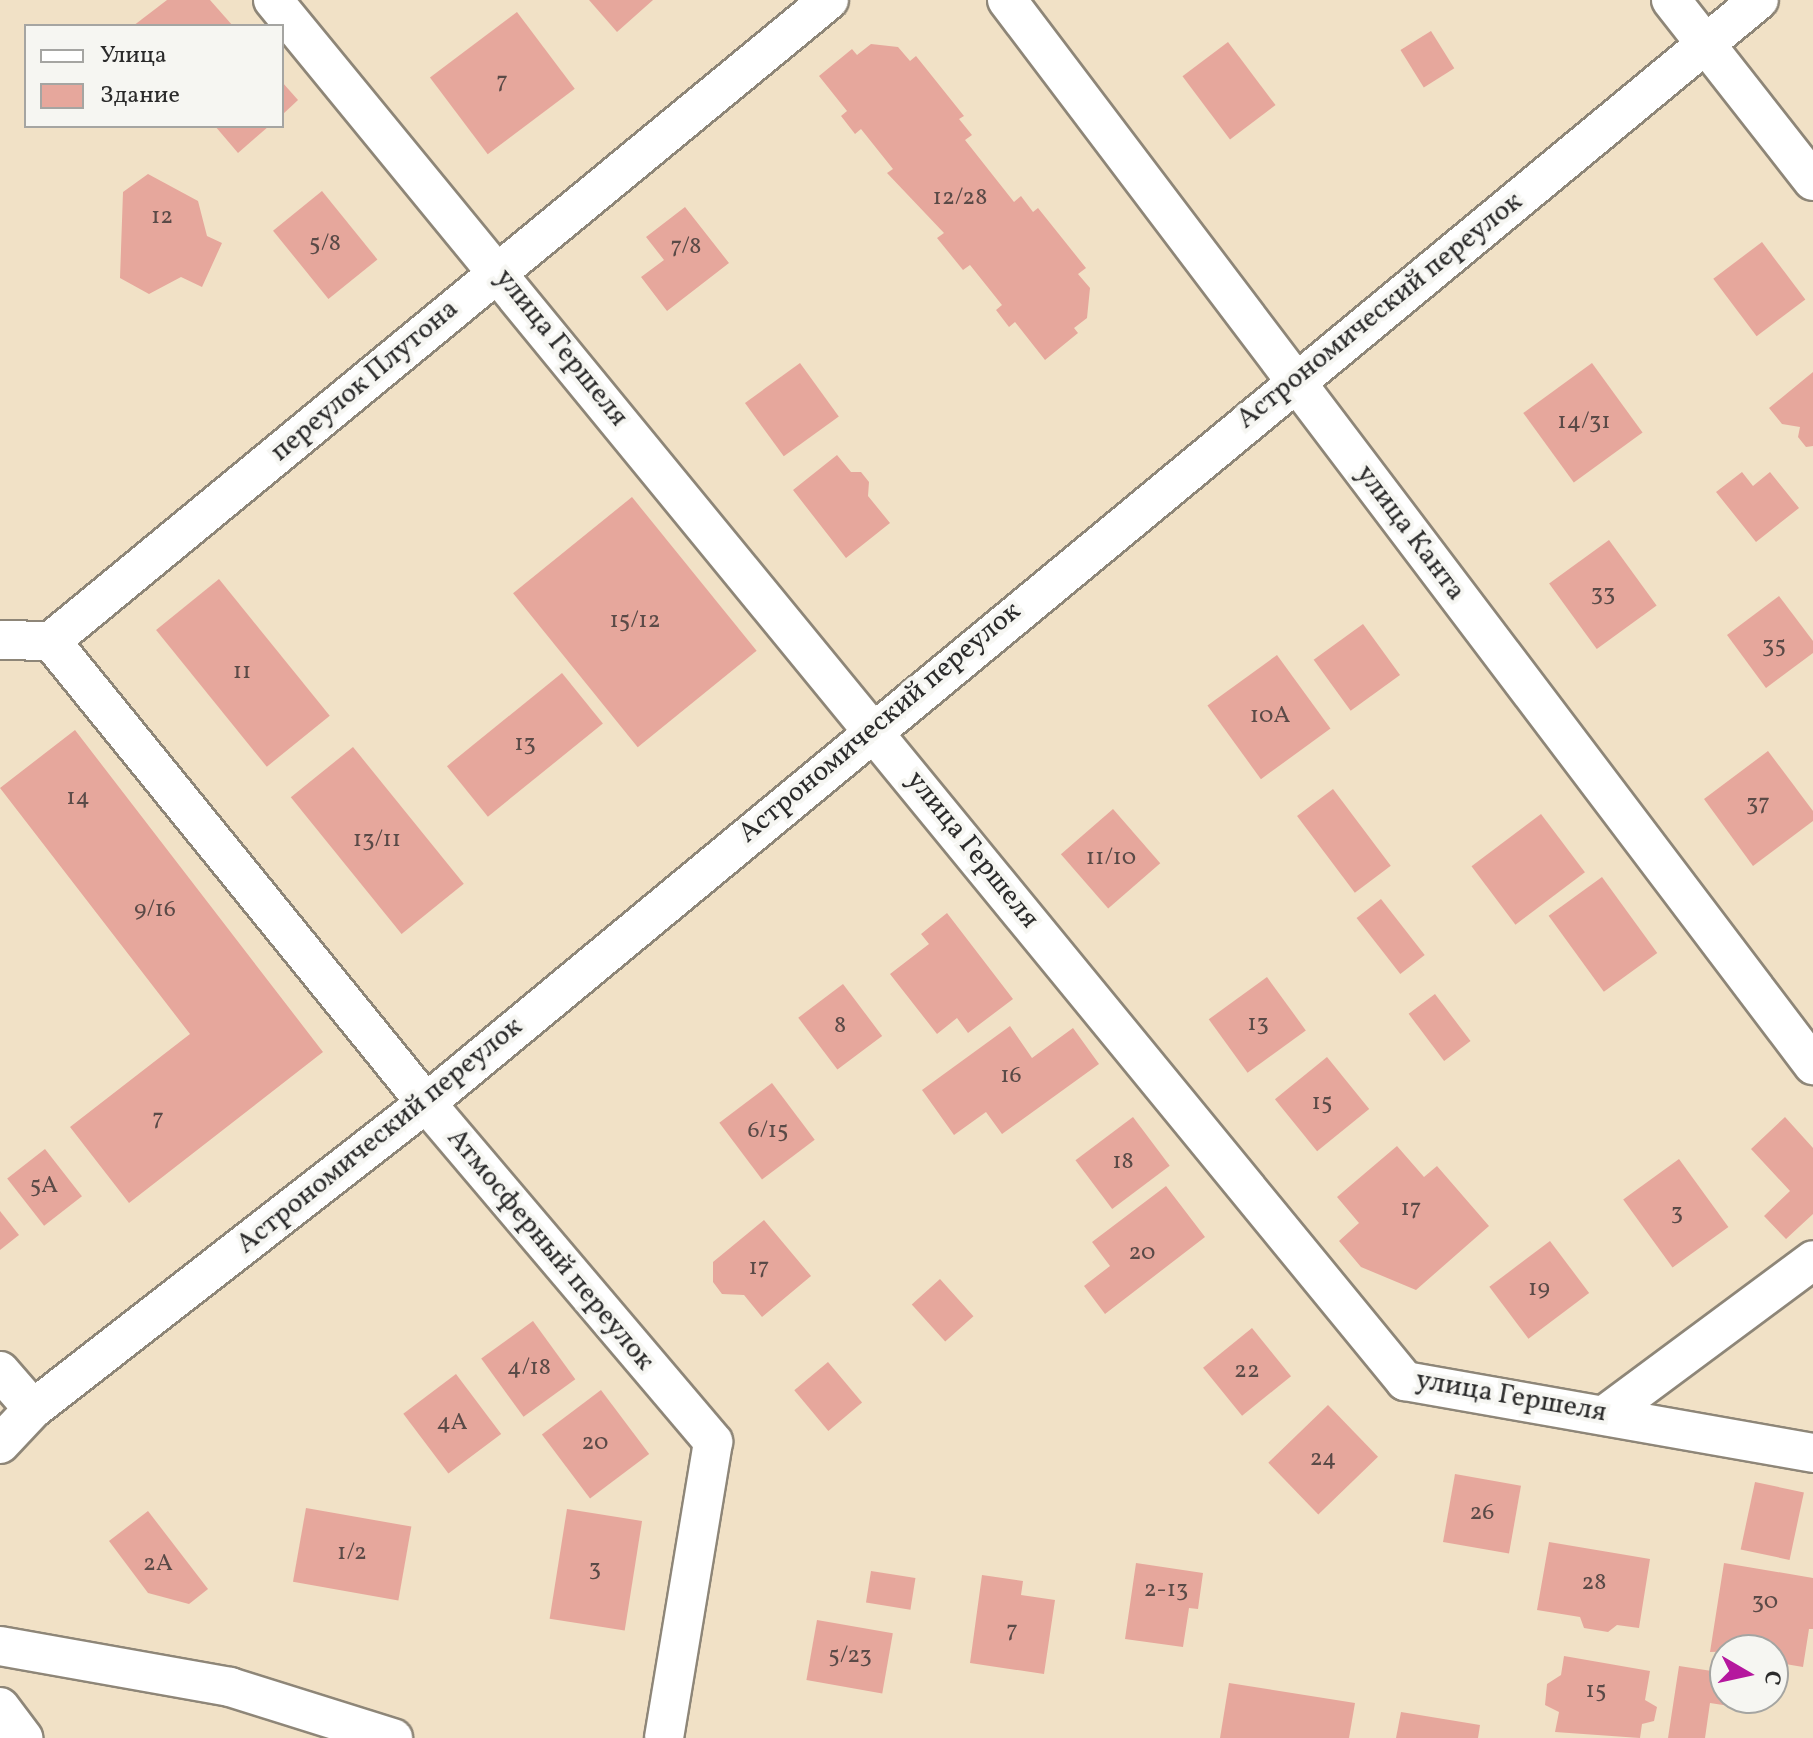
<!DOCTYPE html>
<meta charset="utf-8">
<style>
body{margin:0}
#map{position:relative;width:1813px;height:1738px;overflow:hidden;background:#f1e1c6;font-family:Vollkorn,serif}
div>[style]{position:absolute}
.building>*{inset:0;background:#e6a79c;transform-origin:0 0}
.roads{filter:drop-shadow(2px 0 #8e8678) drop-shadow(-2px 0 #8e8678) drop-shadow(0 2px #8e8678) drop-shadow(0 -2px #8e8678)}
.street>*{height:38px;margin:-19px;padding:0 19px;transform-origin:19px;border-radius:19px;background:#fff}
span{translate:-50% -50%;white-space:nowrap;text-align:center;line-height:1.15;-webkit-text-stroke:8px #f6f6f2;paint-order:stroke}
.number-label{font-size:24px;color:#5a4a47}
.number-label span{-webkit-text-stroke-width:0}
.street-label{font-size:28px;color:#2b2b2b}
.legend{position:absolute;left:24px;top:24px;width:260px;height:104px;box-sizing:border-box;background:#f6f6f2;border:2px solid #a5a5a2;margin:0;padding:10px 14px;list-style:none;font-size:24px;color:#2b2b2b}
.legend li{display:flex;align-items:center;gap:16px;height:40px}
.legend b{width:40px;border:2px solid #a5a5a2}
.north{position:absolute;left:1709px;top:1634px;width:80px;height:80px;box-sizing:border-box;background:#f6f6f2;border:2px solid #a5a5a2;border-radius:50%;rotate:99deg;font-size:22px;font-weight:700;line-height:32px;text-align:center;color:#2b2b2b}
.north::after{content:'';display:block;margin:auto;width:28px;height:36px;background:#b5179e;clip-path:polygon(50% 0,100% 100%,50% 72%,0 100%)}
</style>
<div id="map">
<div class="building">
<i style="clip-path:polygon(167px 0,210px 0,233px 26px,133px 26px)"></i>
<i style="clip-path:polygon(589px 0,653px 0,617px 32px)"></i>
<i style="left:517px;top:12px;width:96px;height:109px;rotate:53deg"></i>
<i style="left:1431px;top:31px;width:44px;height:36px;rotate:58deg"></i>
<i style="left:1228px;top:42px;width:79px;height:57px;rotate:53deg"></i>
<i style="clip-path:polygon(871px 44px,898px 47px,910px 61px,916px 56px,964px 116px,959px 119px,972px 135px,965px 140px,1014px 202px,1021px 196px,1033px 212px,1038px 208px,1086px 268px,1078px 274px,1090px 288px,1087px 318px,1074px 328px,1078px 333px,1045px 360px,1015px 322px,1009px 327px,996px 310px,1002px 305px,970px 265px,963px 270px,937px 238px,944px 233px,887px 173px,893px 169px,861px 129px,855px 134px,841px 116px,847px 111px,819px 76px,852px 49px,857px 55px)"></i>
<i style="clip-path:polygon(282px 82px,298px 100px,282px 115px)"></i>
<i style="clip-path:polygon(215px 126px,269px 126px,238px 153px)"></i>
<i style="clip-path:polygon(148px 174px,198px 201px,207px 236px,222px 243px,202px 287px,181px 277px,149px 294px,120px 278px,123px 192px)"></i>
<i style="left:322px;top:191px;width:88px;height:63px;rotate:51deg"></i>
<i style="clip-path:polygon(685px 207px,729px 263px,667px 311px,641px 277px,664px 260px,646px 237px)"></i>
<i style="left:1762px;top:242px;width:72px;height:61px;rotate:53deg"></i>
<i style="left:800px;top:363px;width:66px;height:68px;rotate:54deg"></i>
<i style="left:1592px;top:363px;width:86px;height:85px;rotate:54deg"></i>
<i style="clip-path:polygon(1813px 372px,1813px 446px,1806px 447px,1798px 437px,1800px 427px,1782px 424px,1769px 408px)"></i>
<i style="clip-path:polygon(837px 455px,851px 472px,861px 472px,869px 482px,868px 496px,890px 523px,846px 558px,793px 490px)"></i>
<i style="clip-path:polygon(1742px 472px,1753px 486px,1770px 472px,1799px 508px,1756px 542px,1716px 492px)"></i>
<i style="left:632px;top:497px;width:198px;height:153px;rotate:51deg"></i>
<i style="left:1609px;top:540px;width:81px;height:74px;rotate:54deg"></i>
<i style="left:219px;top:579px;width:176px;height:81px;rotate:51deg"></i>
<i style="clip-path:polygon(1779px 596px,1813px 641px,1813px 653px,1766px 688px,1727px 635px)"></i>
<i style="left:1363px;top:624px;width:63px;height:61px;rotate:54deg"></i>
<i style="left:1277px;top:655px;width:91px;height:86px;rotate:54deg"></i>
<i style="left:562px;top:673px;width:65px;height:148px;rotate:51deg"></i>
<i style="clip-path:polygon(75px 730px,323px 1052px,129px 1203px,70px 1127px,190px 1034px,0 788px)"></i>
<i style="left:353px;top:747px;width:176px;height:80px;rotate:51deg"></i>
<i style="clip-path:polygon(1768px 751px,1813px 811px,1813px 821px,1753px 866px,1704px 799px)"></i>
<i style="left:1333px;top:789px;width:96px;height:45px;rotate:53deg"></i>
<i style="left:1113px;top:809px;width:72px;height:69px;rotate:49deg"></i>
<i style="left:1541px;top:814px;width:73px;height:87px;rotate:53deg"></i>
<i style="left:1602px;top:877px;width:94px;height:66px;rotate:54deg"></i>
<i style="left:1381px;top:899px;width:71px;height:31px;rotate:52deg"></i>
<i style="clip-path:polygon(947px 913px,1013px 999px,968px 1033px,957px 1018px,937px 1034px,890px 974px,929px 944px,921px 934px)"></i>
<i style="left:1267px;top:977px;width:66px;height:72px;rotate:54deg"></i>
<i style="left:843px;top:984px;width:65px;height:56px;rotate:53deg"></i>
<i style="left:1435px;top:994px;width:59px;height:33px;rotate:53deg"></i>
<i style="clip-path:polygon(1010px 1026px,1032px 1058px,1073px 1028px,1099px 1064px,1002px 1134px,986px 1112px,954px 1135px,922px 1090px)"></i>
<i style="left:1327px;top:1057px;width:67px;height:67px;rotate:51deg"></i>
<i style="left:772px;top:1083px;width:71px;height:66px;rotate:53deg"></i>
<i style="left:1133px;top:1117px;width:61px;height:72px;rotate:53deg"></i>
<i style="clip-path:polygon(1785px 1117px,1813px 1148px,1813px 1214px,1786px 1239px,1764px 1216px,1790px 1191px,1751px 1149px)"></i>
<i style="clip-path:polygon(1397px 1146px,1424px 1177px,1437px 1166px,1489px 1226px,1416px 1290px,1361px 1267px,1339px 1241px,1359px 1223px,1337px 1197px)"></i>
<i style="left:45px;top:1149px;width:60px;height:48px;rotate:52deg"></i>
<i style="left:1679px;top:1159px;width:84px;height:69px;rotate:54deg"></i>
<i style="clip-path:polygon(1166px 1186px,1205px 1237px,1105px 1314px,1084px 1286px,1110px 1266px,1092px 1242px)"></i>
<i style="clip-path:polygon(0 1211px,19px 1235px,0 1250px)"></i>
<i style="clip-path:polygon(764px 1220px,811px 1276px,762px 1317px,744px 1295px,722px 1294px,713px 1282px,713px 1262px)"></i>
<i style="left:1550px;top:1241px;width:65px;height:76px;rotate:53deg"></i>
<i style="left:940px;top:1279px;width:50px;height:38px;rotate:48deg"></i>
<i style="left:533px;top:1321px;width:72px;height:64px;rotate:54deg"></i>
<i style="left:1252px;top:1328px;width:62px;height:63px;rotate:51deg"></i>
<i style="left:828px;top:1362px;width:53px;height:44px;rotate:50deg"></i>
<i style="left:456px;top:1374px;width:75px;height:66px;rotate:53deg"></i>
<i style="left:601px;top:1390px;width:80px;height:74px;rotate:53deg"></i>
<i style="left:1328px;top:1405px;width:72px;height:83px;rotate:46deg"></i>
<i style="left:1455px;top:1474px;width:67px;height:69px;rotate:10deg"></i>
<i style="left:1755px;top:1482px;width:50px;height:69px;rotate:12deg"></i>
<i style="left:306px;top:1508px;width:107px;height:75px;rotate:10deg"></i>
<i style="left:567px;top:1509px;width:76px;height:111px;rotate:9deg"></i>
<i style="clip-path:polygon(148px 1511px,208px 1589px,189px 1604px,148px 1593px,109px 1541px)"></i>
<i style="clip-path:polygon(1549px 1542px,1650px 1559px,1639px 1628px,1617px 1625px,1608px 1632px,1584px 1628px,1580px 1617px,1537px 1610px)"></i>
<i style="clip-path:polygon(1136px 1563px,1203px 1573px,1198px 1609px,1189px 1608px,1183px 1647px,1125px 1639px)"></i>
<i style="clip-path:polygon(1724px 1563px,1813px 1578px,1813px 1629px,1809px 1629px,1803px 1667px,1773px 1662px,1773px 1650px,1710px 1652px)"></i>
<i style="left:871px;top:1571px;width:45px;height:32px;rotate:9deg"></i>
<i style="clip-path:polygon(982px 1575px,1023px 1581px,1021px 1595px,1055px 1600px,1044px 1674px,970px 1663px)"></i>
<i style="left:817px;top:1620px;width:77px;height:61px;rotate:10deg"></i>
<i style="clip-path:polygon(1564px 1656px,1650px 1671px,1645px 1700px,1657px 1707px,1654px 1721px,1642px 1724px,1640px 1738px,1555px 1732px,1559px 1712px,1545px 1705px,1547px 1684px,1561px 1675px)"></i>
<i style="clip-path:polygon(1679px 1666px,1725px 1673px,1725px 1698px,1764px 1698px,1762px 1711px,1710px 1703px,1705px 1738px,1668px 1738px)"></i>
<i style="clip-path:polygon(1229px 1683px,1355px 1703px,1349px 1738px,1220px 1738px)"></i>
<i style="clip-path:polygon(1401px 1712px,1480px 1725px,1478px 1738px,1396px 1738px)"></i>
</div>
<div class="roads">
<div class="street">
<i style="left:273px;top:0;width:1786px;rotate:50.66deg"></i>
<i style="left:1405px;top:1381px;width:414px;rotate:10deg"></i>
<i style="left:1007px;top:0;width:1336px;rotate:52.88deg"></i>
<i style="left:1671px;top:0;width:230px;rotate:51.9deg"></i>
<i style="left:0;top:640px;width:51px;rotate:1.1deg"></i>
<i style="left:51px;top:641px;width:595px;rotate:50.93deg"></i>
<i style="left:426px;top:1103px;width:444px;rotate:49.7deg"></i>
<i style="left:713px;top:1442px;width:300px;rotate:99.4deg"></i>
<i style="left:51px;top:641px;width:1008px;rotate:-39.49deg"></i>
<i style="left:0;top:1371px;width:50px;rotate:49deg"></i>
<i style="left:1606px;top:1414px;width:258px;rotate:-36.6deg"></i>
<i style="left:0;top:1444px;width:48px;rotate:-46.7deg"></i>
<i style="left:33px;top:1409px;width:498px;rotate:-37.9deg"></i>
<i style="left:426px;top:1103px;width:1730px;rotate:-39.61deg"></i>
<i style="left:0;top:1646px;width:234px;rotate:10.1deg"></i>
<i style="left:230px;top:1687px;width:171px;rotate:17.4deg"></i>
<i style="left:0;top:1707px;width:39px;rotate:53deg"></i>
</div>
</div>
<div class="number-label">
<span style="left:502px;top:83px">7</span>
<span style="left:960px;top:199px">12/28</span>
<span style="left:162px;top:218px">12</span>
<span style="left:325px;top:245px">5/8</span>
<span style="left:686px;top:248px">7/8</span>
<span style="left:1584px;top:423px">14/31</span>
<span style="left:1603px;top:595px">33</span>
<span style="left:635px;top:622px">15/12</span>
<span style="left:1774px;top:647px">35</span>
<span style="left:242px;top:673px">11</span>
<span style="left:1270px;top:717px">10А</span>
<span style="left:525px;top:745px">13</span>
<span style="left:78px;top:799px">14</span>
<span style="left:1758px;top:805px">37</span>
<span style="left:377px;top:841px">13/11</span>
<span style="left:1111px;top:859px">11/10</span>
<span style="left:155px;top:911px">9/16</span>
<span style="left:1258px;top:1025px">13</span>
<span style="left:840px;top:1027px">8</span>
<span style="left:1011px;top:1077px">16</span>
<span style="left:1322px;top:1104px">15</span>
<span style="left:158px;top:1120px">7</span>
<span style="left:768px;top:1132px">6/15</span>
<span style="left:1123px;top:1163px">18</span>
<span style="left:44px;top:1187px">5А</span>
<span style="left:1411px;top:1210px">17</span>
<span style="left:1677px;top:1214px">3</span>
<span style="left:1142px;top:1254px">20</span>
<span style="left:759px;top:1269px">17</span>
<span style="left:1539px;top:1290px">19</span>
<span style="left:529px;top:1369px">4/18</span>
<span style="left:1247px;top:1372px">22</span>
<span style="left:452px;top:1424px">4А</span>
<span style="left:595px;top:1444px">20</span>
<span style="left:1323px;top:1460px">24</span>
<span style="left:1482px;top:1514px">26</span>
<span style="left:352px;top:1554px">1/2</span>
<span style="left:158px;top:1565px">2А</span>
<span style="left:595px;top:1570px">3</span>
<span style="left:1594px;top:1584px">28</span>
<span style="left:1166px;top:1591px">2-13</span>
<span style="left:1765px;top:1603px">30</span>
<span style="left:1012px;top:1632px">7</span>
<span style="left:850px;top:1657px">5/23</span>
<span style="left:1596px;top:1692px">15</span>
</div>
<div class="street-label">
<span style="left:1380px;top:311px;rotate:-39deg">Астрономический переулок</span>
<span style="left:561px;top:348px;rotate:51deg">улица Гершеля</span>
<span style="left:365px;top:381px;rotate:-40deg">переулок Плутона</span>
<span style="left:1410px;top:533px;rotate:53deg">улица Канта</span>
<span style="left:880px;top:723px;rotate:-40deg">Астрономический переулок</span>
<span style="left:972px;top:850px;rotate:51deg">улица Гершеля</span>
<span style="left:380px;top:1136px;rotate:-39deg">Астрономический переулок</span>
<span style="left:550px;top:1250px;rotate:50deg">Атмосферный переулок</span>
<span style="left:1511px;top:1397px;rotate:10deg">улица Гершеля</span>
</div>
<ul class="legend">
<li><b style="height:10px;background:#fff"></b>Улица</li>
<li><b style="height:22px;background:#e6a79c"></b>Здание</li>
</ul>
<div class="north">С</div>
</div>
